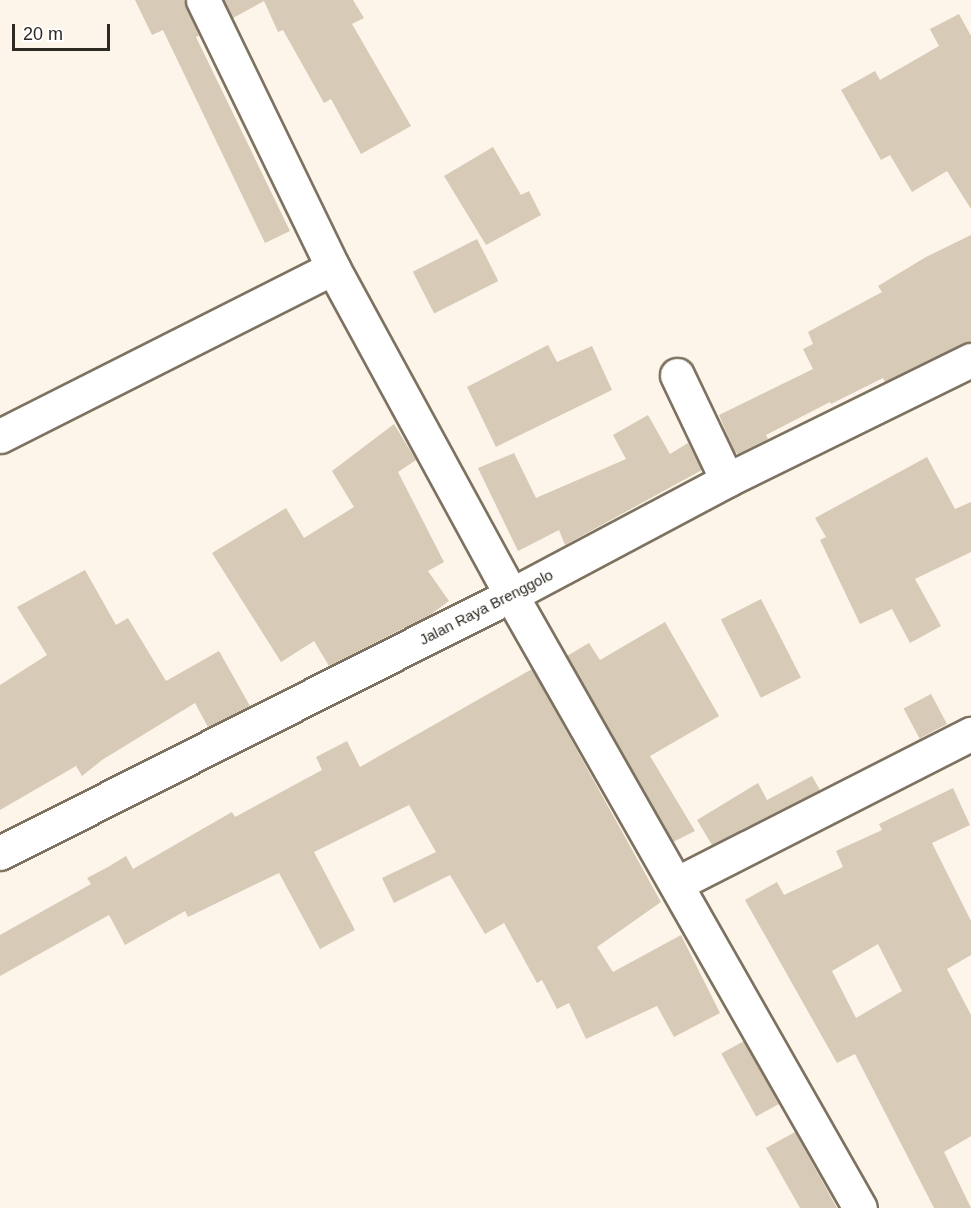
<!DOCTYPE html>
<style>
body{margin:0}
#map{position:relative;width:971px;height:1208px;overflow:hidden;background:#fdf5e9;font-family:Arial,sans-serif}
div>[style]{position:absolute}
.building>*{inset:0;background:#d7cab7;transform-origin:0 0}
.roads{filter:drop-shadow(2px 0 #7d7260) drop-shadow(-2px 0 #7d7260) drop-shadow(0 2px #7d7260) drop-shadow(0 -2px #7d7260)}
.minor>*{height:33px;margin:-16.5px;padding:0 16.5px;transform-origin:16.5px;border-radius:16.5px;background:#fff}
.tertiary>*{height:33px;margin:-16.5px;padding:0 16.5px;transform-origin:16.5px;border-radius:16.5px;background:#fff}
.secondary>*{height:33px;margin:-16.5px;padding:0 16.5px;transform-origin:16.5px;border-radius:16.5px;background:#fff}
span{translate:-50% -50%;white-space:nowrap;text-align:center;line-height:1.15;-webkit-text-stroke:4.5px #fff;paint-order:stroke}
.street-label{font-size:15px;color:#2e2921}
.scale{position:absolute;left:12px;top:24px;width:98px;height:27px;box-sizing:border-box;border:3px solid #2e2921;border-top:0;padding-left:8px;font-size:18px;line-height:21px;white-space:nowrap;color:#2e2921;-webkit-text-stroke:4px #fff;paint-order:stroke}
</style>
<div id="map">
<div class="building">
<i style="clip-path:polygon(135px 0,184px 0,199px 36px,196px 37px,290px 231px,265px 243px,163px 30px,152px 35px)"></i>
<i style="clip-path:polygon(224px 0,353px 0,364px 18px,352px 24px,411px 126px,361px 154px,331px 99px,324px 103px,283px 30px,278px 32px,264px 1px,233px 18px)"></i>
<i style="clip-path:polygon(959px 14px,971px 36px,971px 209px,947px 171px,912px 192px,890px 155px,881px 160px,841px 90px,875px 71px,880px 80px,939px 46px,930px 29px)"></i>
<i style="clip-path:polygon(493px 147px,521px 195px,529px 191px,541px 215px,486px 245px,444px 176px)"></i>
<i style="clip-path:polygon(971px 235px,971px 341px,885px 382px,883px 378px,831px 404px,830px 402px,766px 435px,768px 439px,738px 454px,734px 451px,719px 415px,813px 369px,803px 349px,813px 344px,808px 332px,882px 292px,878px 286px,926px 257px)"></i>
<i style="left:477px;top:239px;width:47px;height:72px;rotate:63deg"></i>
<i style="clip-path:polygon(548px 345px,557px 362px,592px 346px,612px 390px,496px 447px,467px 387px)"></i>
<i style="clip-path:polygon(648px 415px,670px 454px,688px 443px,702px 470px,565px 545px,559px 530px,518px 551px,478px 468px,514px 453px,536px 498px,626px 459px,613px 435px)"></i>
<i style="clip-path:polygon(394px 424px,416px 460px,398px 472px,444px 562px,428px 571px,449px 601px,430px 615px,329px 666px,314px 641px,281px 662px,212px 553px,286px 508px,304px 538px,354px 507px,332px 471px)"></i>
<i style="clip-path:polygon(927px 457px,955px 509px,971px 502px,971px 552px,915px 579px,941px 626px,910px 643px,892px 609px,860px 624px,820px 540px,826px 537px,815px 518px)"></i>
<i style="clip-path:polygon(85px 570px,116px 625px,128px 618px,166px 681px,219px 651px,250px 706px,208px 727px,195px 703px,102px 760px,82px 776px,76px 766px,0 810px,0 685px,47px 655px,17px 607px)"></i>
<i style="left:761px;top:599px;width:88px;height:45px;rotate:63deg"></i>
<i style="clip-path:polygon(665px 622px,719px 716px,650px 756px,695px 831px,673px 842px,567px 656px,589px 643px,600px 660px)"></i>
<i style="clip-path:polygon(532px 669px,661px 902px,597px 947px,613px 972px,681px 935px,720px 1013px,674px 1037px,657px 1006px,586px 1039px,569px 1003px,557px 1009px,542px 980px,537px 983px,504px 923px,485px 934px,450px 875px,394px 903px,382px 878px,436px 852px,409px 805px,314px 852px,355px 930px,320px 949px,279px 873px,188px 917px,185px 911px,125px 945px,109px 915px,0 976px,0 935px,91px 884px,87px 878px,108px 867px,126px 856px,133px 869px,232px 812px,235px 817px,322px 770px,316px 757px,347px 741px,360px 767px)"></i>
<i style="left:931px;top:694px;width:34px;height:31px;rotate:62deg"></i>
<i style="clip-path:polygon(812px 776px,820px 790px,712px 845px,697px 820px,758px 783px,767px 800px)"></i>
<i style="clip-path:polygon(evenodd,953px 788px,970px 825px,932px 843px,971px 921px,971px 955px,947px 969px,971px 1015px,971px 1136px,944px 1152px,971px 1208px,934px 1208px,855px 1054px,837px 1063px,745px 900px,777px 882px,784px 895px,843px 867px,836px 851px,882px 830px,879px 824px,953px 788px,878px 944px,902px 991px,856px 1018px,832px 971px,878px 944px)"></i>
<i style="left:744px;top:1041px;width:72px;height:26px;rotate:61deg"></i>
<i style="clip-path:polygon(795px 1132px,837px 1208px,800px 1208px,766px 1148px)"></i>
</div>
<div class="roads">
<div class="minor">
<i style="left:203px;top:0;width:298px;rotate:64.1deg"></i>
<i style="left:333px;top:268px;width:372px;rotate:61.4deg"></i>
<i style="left:677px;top:375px;width:116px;rotate:64.5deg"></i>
<i style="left:0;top:436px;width:373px;rotate:-26.8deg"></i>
<i style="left:678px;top:883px;width:329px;rotate:-27deg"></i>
</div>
<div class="tertiary">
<i style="left:511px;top:595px;width:705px;rotate:60.35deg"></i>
</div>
<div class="secondary">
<i style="left:0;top:853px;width:572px;rotate:-26.79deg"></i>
<i style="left:511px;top:595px;width:245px;rotate:-28deg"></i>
<i style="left:727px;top:480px;width:272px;rotate:-26.2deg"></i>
</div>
</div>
<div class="street-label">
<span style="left:486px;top:607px;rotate:-27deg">Jalan Raya Brenggolo</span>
</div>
<div class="scale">20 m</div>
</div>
